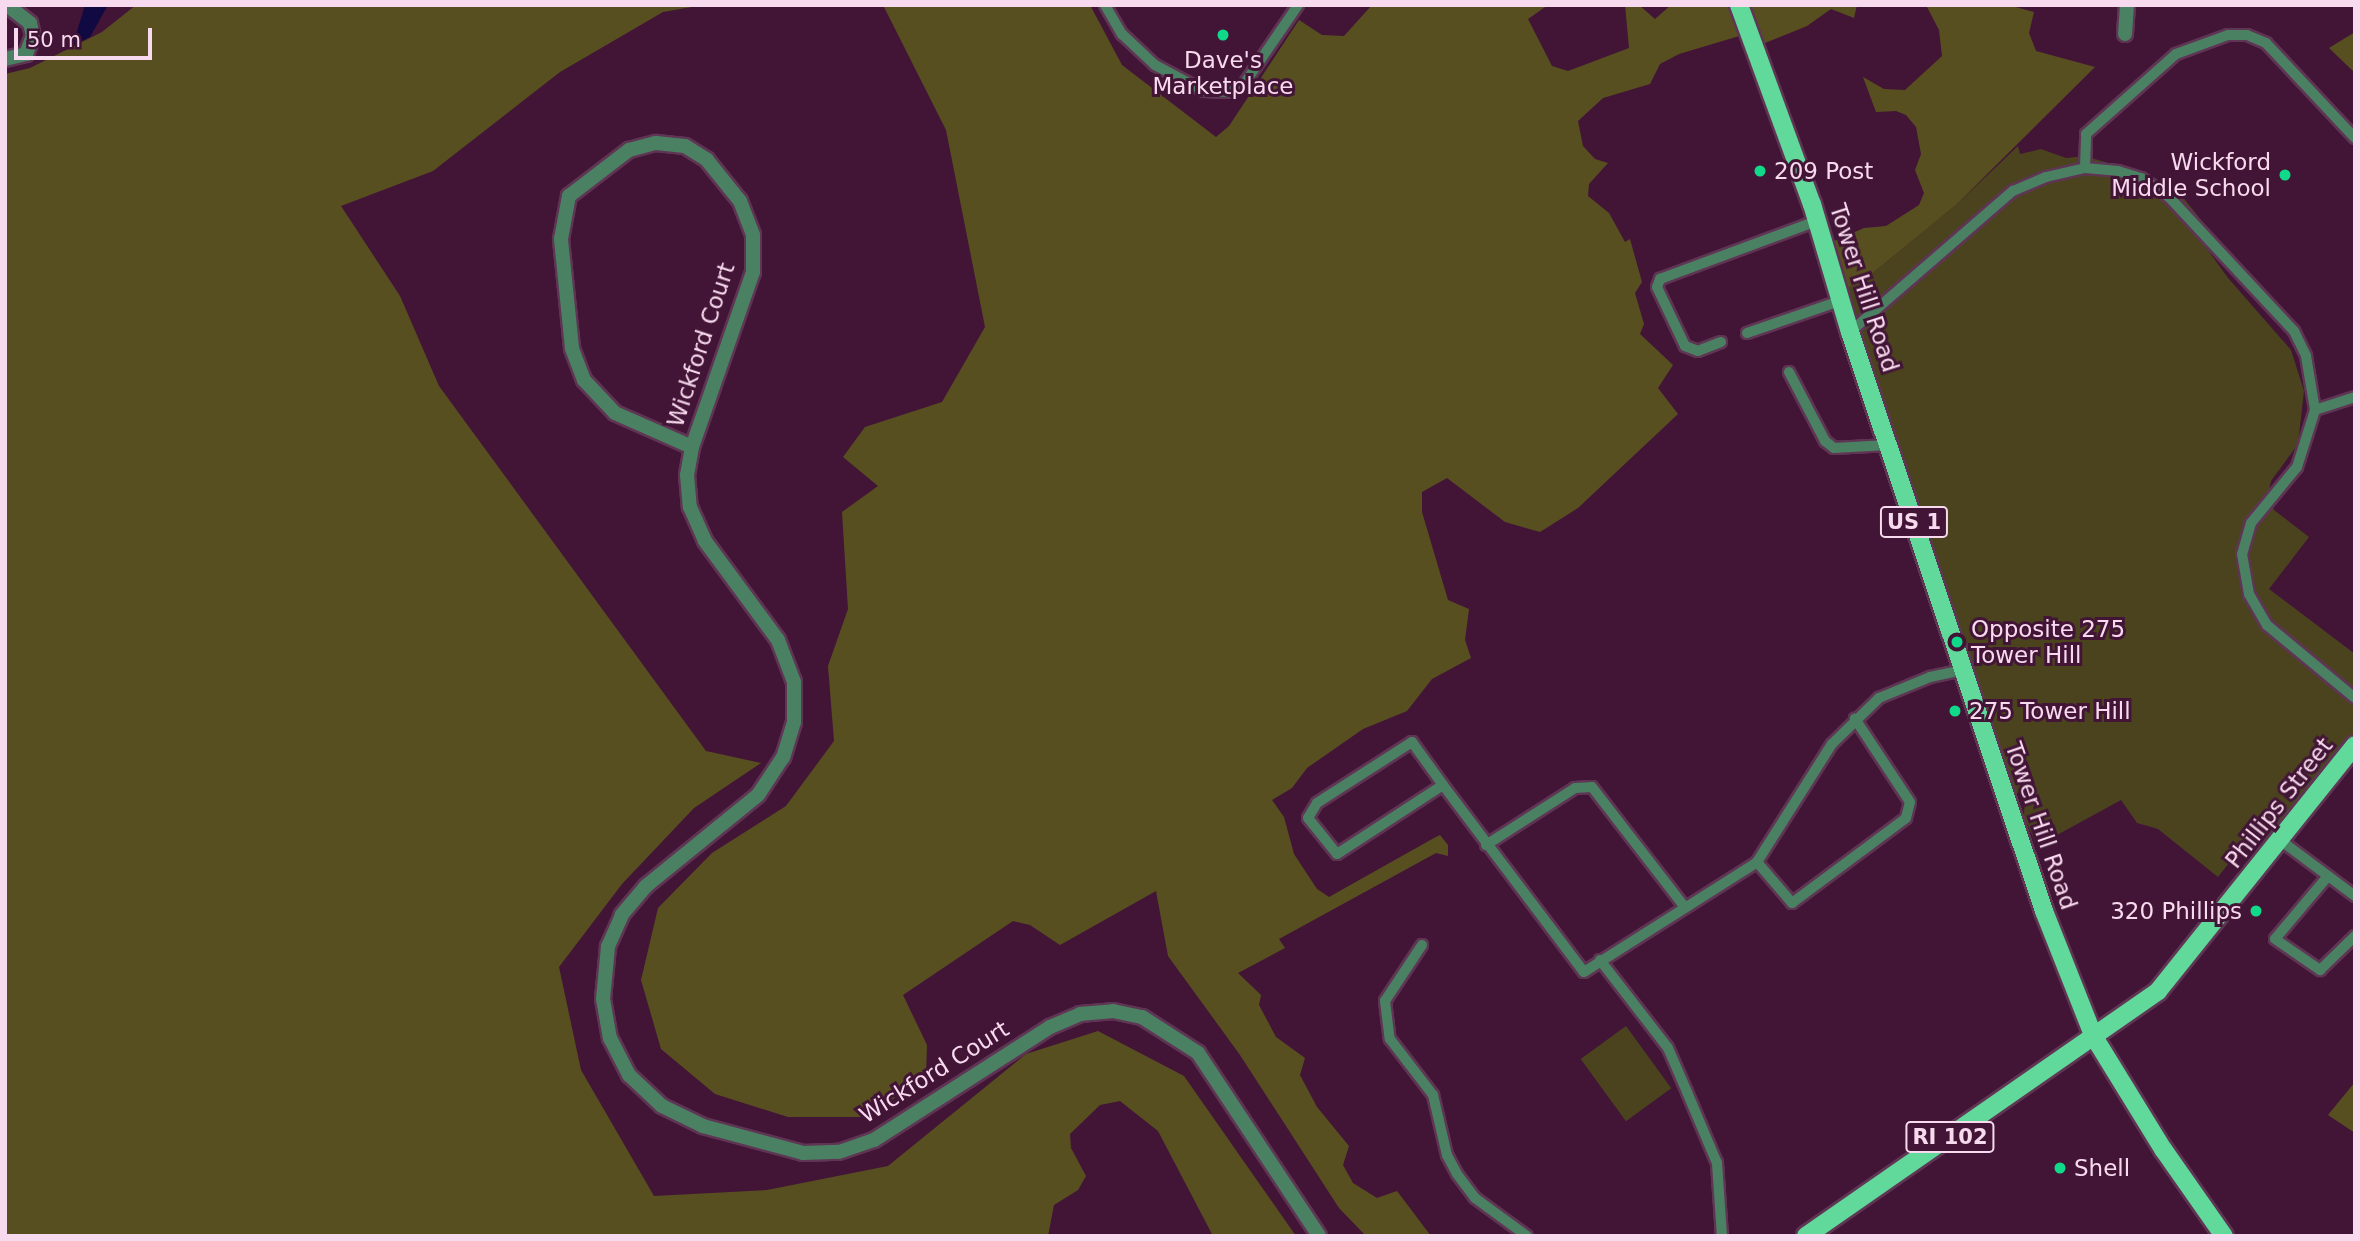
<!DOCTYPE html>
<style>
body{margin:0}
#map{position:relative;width:2360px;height:1241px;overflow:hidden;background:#421537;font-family:"DejaVu Sans",sans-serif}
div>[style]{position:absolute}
.green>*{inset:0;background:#4a431e;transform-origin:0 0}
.forest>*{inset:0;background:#584f20}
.water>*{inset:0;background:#100942}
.roads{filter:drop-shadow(2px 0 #5f3554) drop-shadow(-2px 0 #5f3554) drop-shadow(0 2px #5f3554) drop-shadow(0 -2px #5f3554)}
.lane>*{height:10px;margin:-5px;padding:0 5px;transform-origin:5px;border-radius:5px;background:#4b8163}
.street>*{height:14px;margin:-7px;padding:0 7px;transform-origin:7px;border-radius:7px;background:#4b8163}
.primary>*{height:18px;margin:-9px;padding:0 9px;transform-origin:9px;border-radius:9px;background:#61d99b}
.dots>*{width:19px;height:19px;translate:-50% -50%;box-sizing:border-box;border:4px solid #421537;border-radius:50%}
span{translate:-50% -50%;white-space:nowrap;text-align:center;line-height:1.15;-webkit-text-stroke:6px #421537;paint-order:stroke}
.shield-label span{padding:2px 5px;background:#421537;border:2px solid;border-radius:5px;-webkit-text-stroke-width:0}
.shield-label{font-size:21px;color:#f8daee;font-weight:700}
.poi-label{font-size:23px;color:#f8daee}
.right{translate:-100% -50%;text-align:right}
.left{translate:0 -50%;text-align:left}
.street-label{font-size:23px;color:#f8daee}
.frame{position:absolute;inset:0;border:7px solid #f8daee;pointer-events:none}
.scale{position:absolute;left:14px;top:28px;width:138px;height:32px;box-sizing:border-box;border:4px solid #f8daee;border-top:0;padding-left:9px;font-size:21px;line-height:24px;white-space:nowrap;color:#f8daee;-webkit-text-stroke:5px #421537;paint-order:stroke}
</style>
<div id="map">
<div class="green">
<i style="clip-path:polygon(2018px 146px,2020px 154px,2041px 149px,2066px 158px,2085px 156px,2147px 175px,2181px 195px,2198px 216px,2200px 239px,2228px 278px,2291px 350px,2304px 391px,2298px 444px,2271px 481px,2267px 499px,2274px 510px,2309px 537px,2269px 589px,2355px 654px,2355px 753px,2277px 847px,2251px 835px,2218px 877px,2158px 829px,2137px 823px,2121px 800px,2037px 846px,2024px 817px,2025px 791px,2004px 796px,1839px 289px,1858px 285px,1956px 205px)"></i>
<i style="left:1626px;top:1026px;width:77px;height:56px;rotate:54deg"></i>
</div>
<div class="forest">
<i style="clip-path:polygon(136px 5px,703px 5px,663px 12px,560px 72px,433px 171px,341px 206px,400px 296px,439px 386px,706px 751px,761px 763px,694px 808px,622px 884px,559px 967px,581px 1070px,654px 1196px,767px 1190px,888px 1166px,1026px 1054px,1098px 1031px,1184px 1076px,1296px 1236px,1213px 1236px,1158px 1131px,1120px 1101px,1100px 1105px,1070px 1134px,1071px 1148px,1086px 1176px,1078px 1190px,1054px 1205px,1048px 1236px,5px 1236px,5px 74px,30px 68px,102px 32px)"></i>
<i style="clip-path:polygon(883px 5px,1090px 5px,1122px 65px,1216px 137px,1229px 126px,1299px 20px,1322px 35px,1344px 36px,1372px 5px,1548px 5px,1528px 19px,1552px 66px,1568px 71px,1629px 48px,1625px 5px,1639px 5px,1655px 19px,1671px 5px,1857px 5px,1854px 18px,1831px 9px,1807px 26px,1760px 45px,1746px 34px,1679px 54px,1660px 64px,1650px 84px,1603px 98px,1578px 121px,1583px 146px,1595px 159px,1608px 163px,1589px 184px,1588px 196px,1609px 213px,1625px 242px,1630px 239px,1642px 282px,1635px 293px,1644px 324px,1640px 334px,1673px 365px,1658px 388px,1678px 414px,1578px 508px,1540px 532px,1505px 522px,1447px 478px,1422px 492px,1422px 512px,1448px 600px,1469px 609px,1465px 640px,1471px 658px,1432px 679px,1407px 711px,1363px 729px,1307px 768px,1292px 788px,1272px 800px,1284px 817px,1294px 854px,1317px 889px,1329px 897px,1434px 838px,1440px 835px,1448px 845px,1448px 856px,1436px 853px,1279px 939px,1285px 948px,1238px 973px,1261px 995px,1259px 1005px,1276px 1037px,1305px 1058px,1300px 1075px,1317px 1107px,1349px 1146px,1343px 1165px,1353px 1183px,1377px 1198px,1397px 1191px,1431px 1236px,1366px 1236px,1339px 1208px,1240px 1055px,1168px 956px,1156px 891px,1060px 945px,1030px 925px,1013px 921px,903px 995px,927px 1045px,926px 1075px,868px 1117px,788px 1117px,715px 1094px,661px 1049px,641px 980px,658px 908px,712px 853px,786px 806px,834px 741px,828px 666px,848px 609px,842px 512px,878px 486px,843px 457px,865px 427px,942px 402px,985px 327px,946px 130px)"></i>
<i style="clip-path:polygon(1926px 5px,2008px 5px,2034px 12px,2029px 33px,2036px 51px,2095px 67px,1956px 205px,1858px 285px,1839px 289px,1823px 246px,1864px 228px,1886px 226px,1919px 205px,1924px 193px,1915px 170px,1921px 154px,1916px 127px,1906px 115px,1896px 111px,1876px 112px,1863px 77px,1884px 89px,1905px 90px,1942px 56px,1939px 30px)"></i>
<i style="clip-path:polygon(2355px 32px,2355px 73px,2329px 48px)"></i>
<i style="clip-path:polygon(2355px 1082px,2355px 1133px,2328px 1115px)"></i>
</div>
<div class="water">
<i style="clip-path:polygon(85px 5px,108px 5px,90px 37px,73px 45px)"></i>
</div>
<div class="roads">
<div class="lane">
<i style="left:1105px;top:5px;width:34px;rotate:60deg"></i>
<i style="left:1122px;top:34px;width:45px;rotate:43.2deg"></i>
<i style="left:1155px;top:65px;width:55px;rotate:28deg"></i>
<i style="left:1204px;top:91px;width:26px;rotate:2deg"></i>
<i style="left:1230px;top:92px;width:16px;rotate:-30deg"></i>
<i style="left:1244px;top:84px;width:96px;rotate:-55.6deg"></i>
<i style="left:2085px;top:168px;width:34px;rotate:-88deg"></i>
<i style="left:2086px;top:134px;width:120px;rotate:-41.6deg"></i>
<i style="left:2176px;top:54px;width:55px;rotate:-20.1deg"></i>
<i style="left:2228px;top:35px;width:19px"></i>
<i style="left:2247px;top:35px;width:21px;rotate:23deg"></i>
<i style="left:2266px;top:43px;width:130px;rotate:46.9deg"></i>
<i style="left:1850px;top:332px;width:216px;rotate:-40.9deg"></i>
<i style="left:2013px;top:191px;width:36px;rotate:-23deg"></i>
<i style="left:2046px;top:177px;width:40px;rotate:-13deg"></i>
<i style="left:2085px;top:168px;width:33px;rotate:5deg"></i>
<i style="left:2118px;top:171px;width:24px;rotate:17deg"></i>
<i style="left:2141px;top:178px;width:34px;rotate:34deg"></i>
<i style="left:2169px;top:197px;width:183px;rotate:47deg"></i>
<i style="left:2294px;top:331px;width:28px;rotate:64deg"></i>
<i style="left:2306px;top:356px;width:55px;rotate:80.5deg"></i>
<i style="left:2315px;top:410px;width:60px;rotate:107.5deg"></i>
<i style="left:2297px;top:467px;width:72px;rotate:129.4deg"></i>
<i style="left:2251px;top:523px;width:32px;rotate:106deg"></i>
<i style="left:2242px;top:554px;width:41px;rotate:80.1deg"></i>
<i style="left:2249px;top:594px;width:36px;rotate:60deg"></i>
<i style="left:2267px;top:625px;width:114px;rotate:39.7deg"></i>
<i style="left:1747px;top:333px;width:98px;rotate:-19deg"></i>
<i style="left:1721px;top:342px;width:25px;rotate:159deg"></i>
<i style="left:1698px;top:351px;width:14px;rotate:-159deg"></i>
<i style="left:1685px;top:346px;width:65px;rotate:-115.4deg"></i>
<i style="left:1657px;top:287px;width:9px;rotate:-69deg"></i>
<i style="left:1660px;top:279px;width:167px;rotate:-20.3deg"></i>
<i style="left:1789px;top:372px;width:78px;rotate:62.4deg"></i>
<i style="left:1825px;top:441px;width:11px;rotate:38deg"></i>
<i style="left:1834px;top:448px;width:54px;rotate:-3.2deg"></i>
<i style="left:2315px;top:410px;width:42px;rotate:-18deg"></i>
<i style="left:1443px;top:785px;width:53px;rotate:-125.8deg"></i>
<i style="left:1412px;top:742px;width:113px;rotate:147.3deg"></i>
<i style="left:1317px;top:803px;width:17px;rotate:121deg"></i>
<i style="left:1308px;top:818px;width:46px;rotate:51.1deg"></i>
<i style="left:1337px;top:854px;width:126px;rotate:-33.1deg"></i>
<i style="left:1443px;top:785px;width:234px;rotate:53deg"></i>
<i style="left:1584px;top:972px;width:205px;rotate:-32.4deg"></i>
<i style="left:1757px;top:862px;width:140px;rotate:-57.6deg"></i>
<i style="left:1832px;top:744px;width:66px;rotate:-44.4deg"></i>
<i style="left:1879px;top:698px;width:55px;rotate:-22.4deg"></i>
<i style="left:1930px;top:677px;width:33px;rotate:-12deg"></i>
<i style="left:2280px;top:840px;width:94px;rotate:36.7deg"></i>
<i style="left:1486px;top:845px;width:106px;rotate:-32.6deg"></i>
<i style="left:1575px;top:788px;width:17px;rotate:-3deg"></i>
<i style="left:1592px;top:787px;width:150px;rotate:52.3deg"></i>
<i style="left:1757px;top:862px;width:54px;rotate:49.5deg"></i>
<i style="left:1792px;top:903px;width:142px;rotate:-36.7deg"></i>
<i style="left:1906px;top:818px;width:16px;rotate:-76deg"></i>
<i style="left:1910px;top:802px;width:100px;rotate:-123.5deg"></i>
<i style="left:2328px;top:876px;width:82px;rotate:130.1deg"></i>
<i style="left:2275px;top:939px;width:55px;rotate:34.6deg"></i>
<i style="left:2320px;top:970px;width:49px;rotate:-44.2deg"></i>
<i style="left:1422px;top:945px;width:67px;rotate:123.5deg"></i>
<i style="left:1385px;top:1001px;width:38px;rotate:83deg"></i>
<i style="left:1390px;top:1039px;width:71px;rotate:52.5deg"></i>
<i style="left:1433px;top:1095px;width:62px;rotate:76.9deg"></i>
<i style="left:1447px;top:1155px;width:21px;rotate:62deg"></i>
<i style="left:1457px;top:1174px;width:30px;rotate:53deg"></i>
<i style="left:1475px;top:1198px;width:64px;rotate:36.2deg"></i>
<i style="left:1600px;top:960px;width:111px;rotate:52.3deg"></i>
<i style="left:1668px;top:1048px;width:48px;rotate:66.6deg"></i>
<i style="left:1687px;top:1092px;width:77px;rotate:67.1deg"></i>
<i style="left:1717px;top:1163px;width:73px;rotate:86.1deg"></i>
</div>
<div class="street">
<i style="left:2125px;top:34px;width:29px;rotate:-86deg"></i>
<i style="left:5px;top:59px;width:22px;rotate:-13deg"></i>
<i style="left:26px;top:54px;width:19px;rotate:-69deg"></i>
<i style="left:33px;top:36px;width:13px;rotate:-103deg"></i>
<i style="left:30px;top:23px;width:29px;rotate:-142deg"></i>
<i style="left:692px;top:447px;width:84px;rotate:-156.2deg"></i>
<i style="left:615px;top:413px;width:45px;rotate:-133.2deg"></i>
<i style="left:584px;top:380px;width:34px;rotate:-111deg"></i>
<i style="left:572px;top:348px;width:110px;rotate:-95.8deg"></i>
<i style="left:561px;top:239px;width:44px;rotate:-79.5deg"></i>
<i style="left:569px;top:196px;width:76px;rotate:-37.5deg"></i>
<i style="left:629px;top:150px;width:28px;rotate:-15deg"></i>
<i style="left:656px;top:143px;width:29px;rotate:6deg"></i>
<i style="left:685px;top:146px;width:26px;rotate:32deg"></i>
<i style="left:707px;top:160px;width:53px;rotate:51.2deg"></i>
<i style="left:740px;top:201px;width:36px;rotate:69deg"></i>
<i style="left:753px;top:235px;width:37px;rotate:90deg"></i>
<i style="left:753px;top:272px;width:185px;rotate:109.2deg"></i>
<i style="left:692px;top:447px;width:28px;rotate:100deg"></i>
<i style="left:687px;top:475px;width:32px;rotate:85deg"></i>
<i style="left:690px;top:507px;width:37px;rotate:66deg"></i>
<i style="left:705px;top:541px;width:123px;rotate:53.6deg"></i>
<i style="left:778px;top:640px;width:45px;rotate:69.1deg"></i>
<i style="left:794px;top:682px;width:40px;rotate:90deg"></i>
<i style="left:794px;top:722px;width:37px;rotate:107deg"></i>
<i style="left:783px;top:757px;width:45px;rotate:123.3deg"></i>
<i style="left:758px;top:795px;width:144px;rotate:140.9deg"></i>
<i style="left:646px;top:886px;width:38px;rotate:130deg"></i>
<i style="left:622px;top:915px;width:35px;rotate:114deg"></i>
<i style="left:608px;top:947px;width:52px;rotate:95.5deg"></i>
<i style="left:603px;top:999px;width:40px;rotate:80deg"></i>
<i style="left:610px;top:1038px;width:42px;rotate:62.8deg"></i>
<i style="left:629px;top:1075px;width:45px;rotate:43.2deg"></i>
<i style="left:662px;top:1106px;width:46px;rotate:26deg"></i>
<i style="left:703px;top:1126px;width:104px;rotate:15.1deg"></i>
<i style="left:803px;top:1153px;width:36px;rotate:-2deg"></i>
<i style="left:839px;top:1152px;width:37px;rotate:-19deg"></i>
<i style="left:874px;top:1140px;width:209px;rotate:-32.7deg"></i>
<i style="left:1050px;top:1027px;width:33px;rotate:-23deg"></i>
<i style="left:1080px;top:1014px;width:33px;rotate:-5deg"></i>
<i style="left:1113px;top:1011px;width:30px;rotate:12deg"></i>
<i style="left:1142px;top:1017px;width:67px;rotate:32.7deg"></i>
<i style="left:1198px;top:1053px;width:219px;rotate:56.5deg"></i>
</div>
<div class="primary">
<i style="left:1739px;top:5px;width:212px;rotate:69.9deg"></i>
<i style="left:1812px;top:204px;width:134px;rotate:73.5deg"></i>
<i style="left:1850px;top:332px;width:611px;rotate:71.48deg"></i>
<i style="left:2044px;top:911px;width:136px;rotate:68.4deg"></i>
<i style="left:2094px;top:1037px;width:132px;rotate:58.4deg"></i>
<i style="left:2163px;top:1149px;width:106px;rotate:55deg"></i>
<i style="left:1806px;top:1236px;width:429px;rotate:-34.8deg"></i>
<i style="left:2158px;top:991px;width:315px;rotate:-51.3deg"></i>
</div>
</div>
<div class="dots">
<i style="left:1223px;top:35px;background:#10d98a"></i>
<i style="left:1760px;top:171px;background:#10d98a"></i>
<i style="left:2285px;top:175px;background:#10d98a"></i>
<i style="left:1957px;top:642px;background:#10d98a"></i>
<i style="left:1955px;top:711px;background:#10d98a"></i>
<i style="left:2256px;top:911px;background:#10d98a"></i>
<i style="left:2060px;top:1168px;background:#10d98a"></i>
</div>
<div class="shield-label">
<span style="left:1914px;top:522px">US 1</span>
<span style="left:1950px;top:1137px">RI 102</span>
</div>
<div class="poi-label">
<span style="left:1223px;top:73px">Dave's<br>Marketplace</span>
<span class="right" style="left:2271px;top:175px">Wickford<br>Middle School</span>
<span class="left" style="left:1774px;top:171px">209 Post</span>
<span class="left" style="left:1971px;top:642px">Opposite 275<br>Tower Hill</span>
<span class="left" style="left:1969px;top:711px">275 Tower Hill</span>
<span class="right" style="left:2242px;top:911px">320 Phillips</span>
<span class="left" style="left:2074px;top:1168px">Shell</span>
</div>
<div class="street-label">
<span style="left:1864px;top:288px;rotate:72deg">Tower Hill Road</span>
<span style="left:701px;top:345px;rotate:-72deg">Wickford Court</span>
<span style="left:2279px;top:803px;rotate:-52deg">Phillips Street</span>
<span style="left:2041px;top:826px;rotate:71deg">Tower Hill Road</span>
<span style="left:934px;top:1072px;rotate:-32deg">Wickford Court</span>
</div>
<div class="frame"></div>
<div class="scale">50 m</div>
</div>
